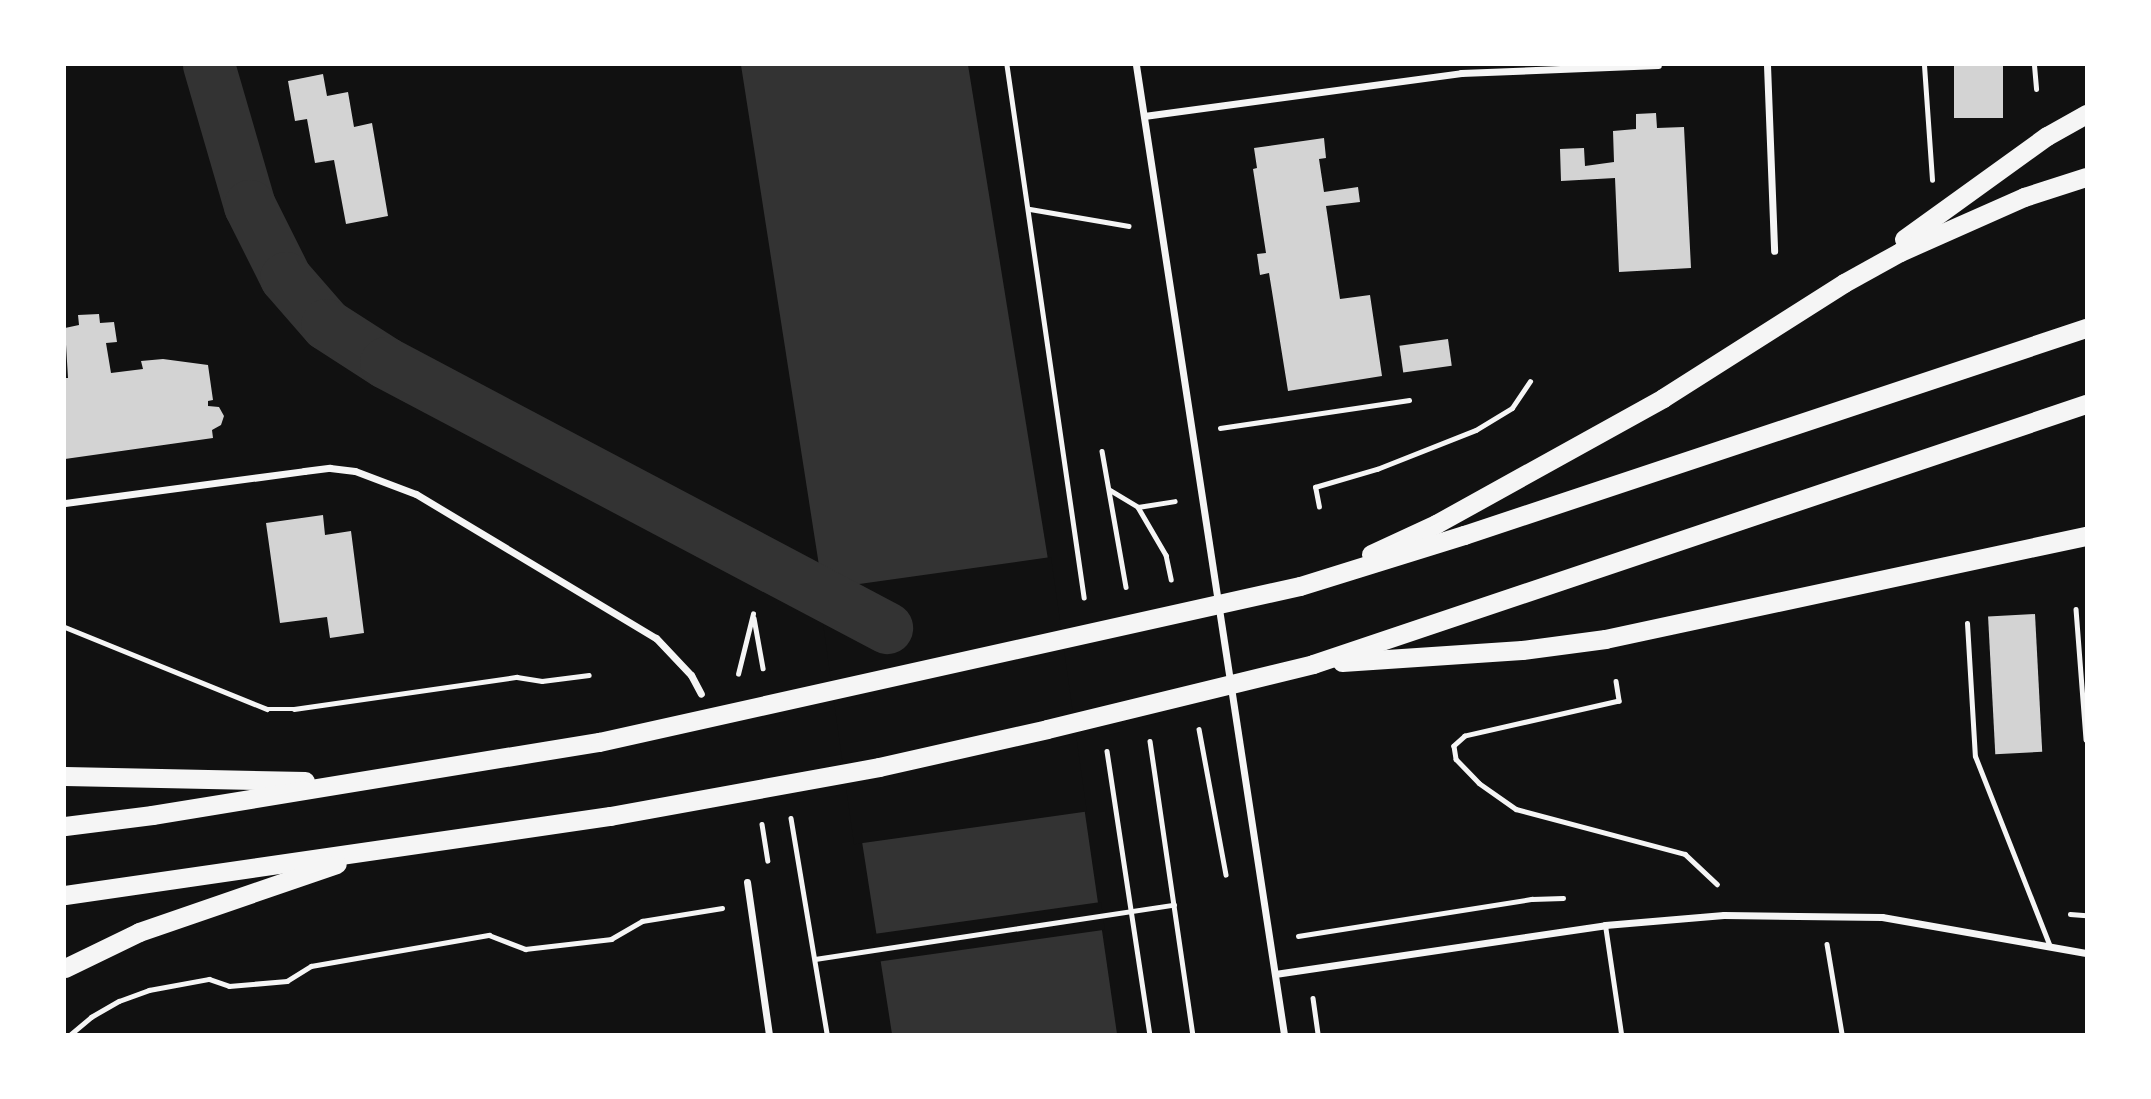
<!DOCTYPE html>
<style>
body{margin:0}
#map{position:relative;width:2151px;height:1099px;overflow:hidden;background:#111;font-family:"DejaVu Sans",sans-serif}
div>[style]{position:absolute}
.water>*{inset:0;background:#333}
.pier>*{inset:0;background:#111;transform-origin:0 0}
.canal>*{height:52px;margin:-26px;padding:0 26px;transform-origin:26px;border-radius:26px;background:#333}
.building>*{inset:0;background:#d3d3d3;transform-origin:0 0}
.path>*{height:4.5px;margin:-2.25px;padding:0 2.25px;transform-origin:2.25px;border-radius:2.25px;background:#f5f5f5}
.service>*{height:5px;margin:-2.5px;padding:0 2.5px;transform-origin:2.5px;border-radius:2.5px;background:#f5f5f5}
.minor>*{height:7px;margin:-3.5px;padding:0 3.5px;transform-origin:3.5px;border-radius:3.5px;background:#f5f5f5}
.trunk>*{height:19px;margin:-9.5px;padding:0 9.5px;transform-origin:9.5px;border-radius:9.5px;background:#f5f5f5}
span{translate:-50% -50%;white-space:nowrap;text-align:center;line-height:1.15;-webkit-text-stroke:5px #fff;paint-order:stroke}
.frame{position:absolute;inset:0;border:66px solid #fff;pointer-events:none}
</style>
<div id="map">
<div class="water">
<i style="clip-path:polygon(741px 65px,968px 65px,1050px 572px,1117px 1034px,892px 1034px)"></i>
</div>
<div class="pier">
<i style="left:1051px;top:557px;width:257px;height:235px;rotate:82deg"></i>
<i style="left:1101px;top:902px;width:28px;height:231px;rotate:82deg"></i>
</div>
<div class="canal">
<i style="left:209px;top:65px;width:147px;rotate:73.8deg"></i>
<i style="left:250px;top:206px;width:80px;rotate:63.4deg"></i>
<i style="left:286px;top:278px;width:62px;rotate:48.9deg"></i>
<i style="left:327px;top:325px;width:70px;rotate:32.8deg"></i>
<i style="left:386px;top:363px;width:567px;rotate:27.88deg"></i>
</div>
<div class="building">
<i style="left:1954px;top:65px;width:49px;height:53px"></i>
<i style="clip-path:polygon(323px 74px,327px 96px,348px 92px,354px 127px,372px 123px,388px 216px,346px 224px,334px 160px,315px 163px,307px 119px,295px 121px,288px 81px)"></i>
<i style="clip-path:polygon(1656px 113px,1657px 128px,1684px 127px,1691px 268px,1619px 272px,1615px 178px,1561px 181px,1560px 149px,1584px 148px,1585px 166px,1614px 162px,1613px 131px,1636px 129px,1636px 114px)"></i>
<i style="clip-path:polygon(1324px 138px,1326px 158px,1319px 159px,1324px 192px,1358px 187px,1360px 202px,1326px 206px,1340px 299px,1370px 295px,1382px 376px,1288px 391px,1269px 273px,1260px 275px,1257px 254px,1266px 253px,1253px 169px,1257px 168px,1254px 148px)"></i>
<i style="clip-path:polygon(99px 314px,100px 323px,114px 322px,117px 342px,106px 343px,111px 373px,143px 369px,141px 361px,163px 359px,208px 365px,213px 400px,208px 401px,208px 406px,219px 407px,224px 416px,221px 425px,212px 430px,213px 438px,65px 459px,65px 378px,68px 378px,65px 328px,79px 325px,78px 315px)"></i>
<i style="left:1448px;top:339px;width:27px;height:49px;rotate:82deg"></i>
<i style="clip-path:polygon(323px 515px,325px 535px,351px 531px,364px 633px,330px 638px,327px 617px,280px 623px,266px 523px)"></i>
<i style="left:2035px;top:614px;width:138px;height:47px;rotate:87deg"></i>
</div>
<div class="path">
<i style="left:1007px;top:65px;width:538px;rotate:81.76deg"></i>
<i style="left:1030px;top:209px;width:100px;rotate:9.7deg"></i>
<i style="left:1220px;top:428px;width:191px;rotate:-8.4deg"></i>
<i style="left:1102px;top:451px;width:138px;rotate:80deg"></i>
<i style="left:1110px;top:490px;width:33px;rotate:31deg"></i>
<i style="left:1138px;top:507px;width:56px;rotate:59.7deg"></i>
<i style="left:1166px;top:555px;width:25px;rotate:78deg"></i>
<i style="left:1138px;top:507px;width:37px;rotate:-9deg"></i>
<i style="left:1319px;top:507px;width:20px;rotate:-101deg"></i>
<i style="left:1315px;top:487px;width:65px;rotate:-16.2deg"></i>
<i style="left:1377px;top:469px;width:106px;rotate:-21.5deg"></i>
<i style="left:1476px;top:430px;width:42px;rotate:-31.4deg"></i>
<i style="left:1512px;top:408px;width:32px;rotate:-56deg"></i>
<i style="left:2076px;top:609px;width:131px;rotate:85.6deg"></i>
<i style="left:754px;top:618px;width:51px;rotate:79.8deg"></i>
<i style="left:65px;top:627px;width:218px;rotate:22.1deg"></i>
<i style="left:267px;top:709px;width:27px"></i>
<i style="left:294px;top:709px;width:225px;rotate:-8.2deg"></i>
<i style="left:517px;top:677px;width:25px;rotate:9deg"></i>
<i style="left:542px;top:681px;width:47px;rotate:-7.3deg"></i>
<i style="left:738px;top:674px;width:62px;rotate:-76deg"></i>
<i style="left:1616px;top:681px;width:20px;rotate:81deg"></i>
<i style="left:1619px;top:701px;width:158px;rotate:167.2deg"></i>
<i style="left:1465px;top:736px;width:15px;rotate:138deg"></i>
<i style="left:1454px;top:746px;width:13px;rotate:81deg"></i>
<i style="left:1456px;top:759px;width:33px;rotate:46deg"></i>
<i style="left:1479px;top:783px;width:45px;rotate:35.1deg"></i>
<i style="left:1516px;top:809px;width:175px;rotate:14.9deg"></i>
<i style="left:1685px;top:854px;width:44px;rotate:43.2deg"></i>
<i style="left:1199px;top:729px;width:148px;rotate:79.5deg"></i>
<i style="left:1150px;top:741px;width:296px;rotate:81.7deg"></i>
<i style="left:1107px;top:751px;width:286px;rotate:81.4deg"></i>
<i style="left:791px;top:818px;width:219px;rotate:80.5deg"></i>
<i style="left:762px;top:824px;width:37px;rotate:81deg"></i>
<i style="left:2070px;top:914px;width:16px;rotate:4deg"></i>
<i style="left:1298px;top:936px;width:237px;rotate:-9deg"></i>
<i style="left:1532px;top:899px;width:31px;rotate:-2deg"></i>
<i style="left:1827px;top:944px;width:91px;rotate:80.5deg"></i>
<i style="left:815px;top:959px;width:363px;rotate:-8.6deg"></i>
<i style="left:1313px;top:998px;width:36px;rotate:82deg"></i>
<i style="left:71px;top:1034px;width:26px;rotate:-40deg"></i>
<i style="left:91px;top:1017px;width:32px;rotate:-30deg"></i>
<i style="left:119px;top:1001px;width:32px;rotate:-20deg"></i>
<i style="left:149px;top:990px;width:61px;rotate:-10.4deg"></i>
<i style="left:209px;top:979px;width:21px;rotate:19deg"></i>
<i style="left:229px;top:986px;width:58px;rotate:-4.9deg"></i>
<i style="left:287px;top:981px;width:28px;rotate:-32deg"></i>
<i style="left:311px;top:966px;width:181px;rotate:-9.9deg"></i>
<i style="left:489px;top:935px;width:39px;rotate:21deg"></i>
<i style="left:525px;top:949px;width:87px;rotate:-6.6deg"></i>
<i style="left:611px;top:939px;width:36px;rotate:-30deg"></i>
<i style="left:642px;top:921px;width:81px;rotate:-9.2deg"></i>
</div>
<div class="service">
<i style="left:1924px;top:65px;width:115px;rotate:86deg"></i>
<i style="left:2034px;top:65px;width:24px;rotate:85deg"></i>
<i style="left:1967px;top:623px;width:133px;rotate:86.6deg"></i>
<i style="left:1975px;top:756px;width:204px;rotate:68.5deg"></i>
<i style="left:1605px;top:925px;width:110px;rotate:81.6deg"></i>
</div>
<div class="minor">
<i style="left:1136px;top:65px;width:980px;rotate:81.32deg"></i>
<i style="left:1767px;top:65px;width:186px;rotate:87.8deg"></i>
<i style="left:1144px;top:116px;width:320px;rotate:-7.7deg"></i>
<i style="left:1461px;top:73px;width:197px;rotate:-2.3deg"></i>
<i style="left:65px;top:503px;width:241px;rotate:-7.6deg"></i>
<i style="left:304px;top:471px;width:26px;rotate:-7deg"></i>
<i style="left:330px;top:468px;width:25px;rotate:7deg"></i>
<i style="left:355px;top:471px;width:65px;rotate:20.7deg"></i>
<i style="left:416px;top:494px;width:280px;rotate:31deg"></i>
<i style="left:656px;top:638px;width:51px;rotate:46.6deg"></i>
<i style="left:691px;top:675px;width:21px;rotate:62deg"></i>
<i style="left:747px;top:882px;width:154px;rotate:81.8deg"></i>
<i style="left:1275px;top:974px;width:334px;rotate:-8.4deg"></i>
<i style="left:1605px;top:925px;width:119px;rotate:-4.8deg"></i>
<i style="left:1724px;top:915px;width:158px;rotate:0.7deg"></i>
<i style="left:1882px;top:917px;width:207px;rotate:10deg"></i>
</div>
<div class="trunk">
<i style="left:1904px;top:239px;width:176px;rotate:-35.8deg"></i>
<i style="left:2047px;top:136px;width:45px;rotate:-29.4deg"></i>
<i style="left:1371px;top:554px;width:72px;rotate:-24.8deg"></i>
<i style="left:1436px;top:524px;width:260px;rotate:-29deg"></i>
<i style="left:1663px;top:398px;width:214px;rotate:-32.4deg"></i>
<i style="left:1844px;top:283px;width:64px;rotate:-29deg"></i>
<i style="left:1900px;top:252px;width:136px;rotate:-23.9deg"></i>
<i style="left:2024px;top:197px;width:65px;rotate:-17.9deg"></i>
<i style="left:1342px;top:662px;width:180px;rotate:-3.8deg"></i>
<i style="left:1522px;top:650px;width:84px;rotate:-7.5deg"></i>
<i style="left:1605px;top:639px;width:492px;rotate:-12.1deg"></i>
<i style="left:65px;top:776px;width:240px;rotate:1.2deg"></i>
<i style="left:65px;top:826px;width:88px;rotate:-7.2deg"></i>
<i style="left:152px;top:815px;width:453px;rotate:-9.3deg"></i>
<i style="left:599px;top:742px;width:718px;rotate:-12.55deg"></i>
<i style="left:1300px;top:586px;width:172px;rotate:-17.3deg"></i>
<i style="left:1464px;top:535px;width:656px;rotate:-18.41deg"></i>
<i style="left:65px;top:895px;width:551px;rotate:-8.25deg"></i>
<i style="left:610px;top:816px;width:273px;rotate:-10.3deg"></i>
<i style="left:879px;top:767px;width:172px;rotate:-12.7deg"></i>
<i style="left:1047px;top:729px;width:274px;rotate:-13.7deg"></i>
<i style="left:1313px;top:664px;width:816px;rotate:-18.59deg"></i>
<i style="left:65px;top:968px;width:82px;rotate:-25.9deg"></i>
<i style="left:139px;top:932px;width:209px;rotate:-19deg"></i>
</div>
<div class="frame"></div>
</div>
